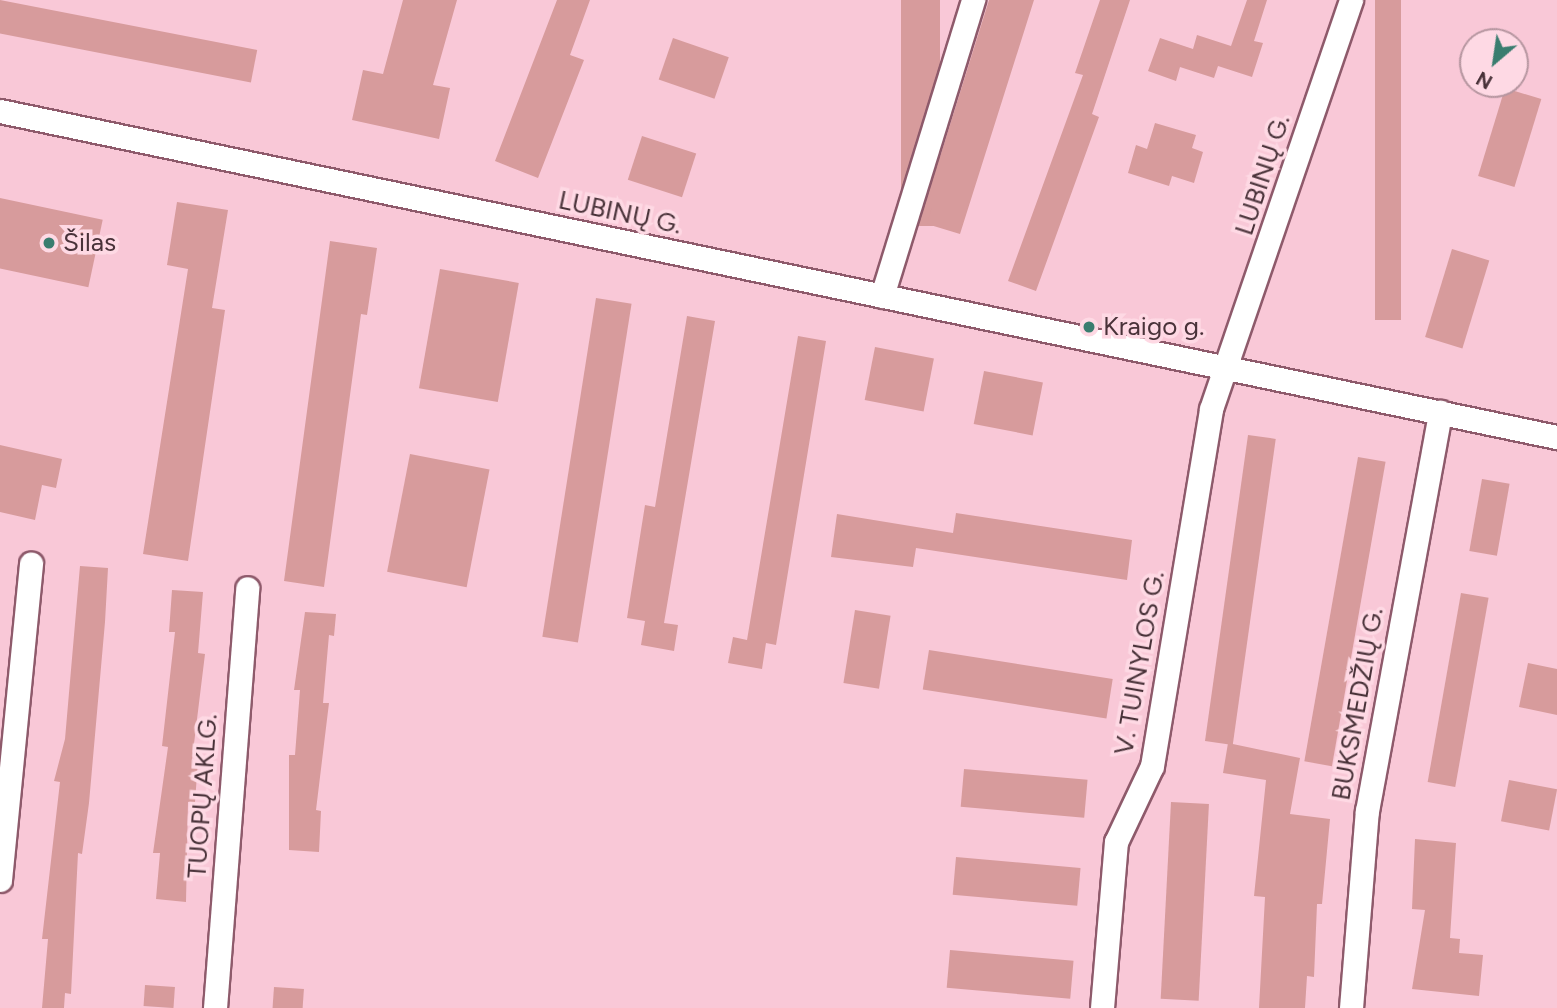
<!DOCTYPE html>
<meta charset="utf-8">
<style>
body{margin:0}
#map{position:relative;width:1557px;height:1008px;overflow:hidden;background:#f9c8d7;font-family:Figtree,sans-serif}
div>[style]{position:absolute}
.building>*{inset:0;background:#d79b9c;transform-origin:0 0}
.roads{filter:drop-shadow(2px 0 #8e5a6b) drop-shadow(-2px 0 #8e5a6b) drop-shadow(0 2px #8e5a6b) drop-shadow(0 -2px #8e5a6b)}
.minor>*{height:23px;margin:-11.5px;padding:0 11.5px;transform-origin:11.5px;border-radius:11.5px;background:#fff}
.dots>*{width:19px;height:19px;translate:-50% -50%;box-sizing:border-box;border:4px solid #fed9e4;border-radius:50%}
span{translate:-50% -50%;white-space:nowrap;text-align:center;line-height:1.15;-webkit-text-stroke:7px #fed9e4;paint-order:stroke}
.street-label{font-size:26px;color:#493239}
.poi-label{font-size:26px;color:#493239}
.left{translate:0 -50%;text-align:left}
.north{position:absolute;left:1459px;top:28px;width:70px;height:70px;box-sizing:border-box;background:#fed9e4;border:2px solid #b696a0;border-radius:50%;rotate:209deg;font-size:19px;font-weight:700;line-height:28px;text-align:center;color:#493239}
.north::after{content:'';display:block;margin:auto;width:24px;height:32px;background:#3a7d6f;clip-path:polygon(50% 0,100% 100%,50% 72%,0 100%)}
</style>
<div id="map">
<div class="building">
<i style="left:0;top:0;width:262px;height:33px;rotate:11deg"></i>
<i style="clip-path:polygon(403px 0,457px 0,433px 85px,450px 88px,439px 139px,352px 120px,363px 70px,383px 74px)"></i>
<i style="clip-path:polygon(557px 0,590px 0,570px 55px,584px 60px,538px 178px,495px 161px)"></i>
<i style="left:901px;top:0;width:39px;height:226px"></i>
<i style="clip-path:polygon(989px 0,1034px 0,960px 234px,927px 224px,932px 207px,925px 205px)"></i>
<i style="clip-path:polygon(1100px 0,1130px 0,1092px 114px,1099px 117px,1036px 291px,1008px 281px,1083px 75px,1075px 73px)"></i>
<i style="clip-path:polygon(1247px 0,1267px 0,1254px 41px,1263px 43px,1252px 77px,1218px 66px,1214px 78px,1180px 67px,1176px 81px,1148px 71px,1160px 38px,1193px 49px,1197px 35px,1231px 46px)"></i>
<i style="left:1375px;top:0;width:26px;height:320px"></i>
<i style="left:673px;top:38px;width:59px;height:44px;rotate:19deg"></i>
<i style="left:1505px;top:88px;width:38px;height:92px;rotate:17deg"></i>
<i style="clip-path:polygon(1155px 123px,1196px 135px,1192px 148px,1203px 152px,1194px 183px,1172px 176px,1169px 186px,1128px 173px,1136px 145px,1147px 149px)"></i>
<i style="left:642px;top:136px;width:57px;height:46px;rotate:18deg"></i>
<i style="left:0;top:198px;width:105px;height:69px;rotate:12deg"></i>
<i style="clip-path:polygon(177px 202px,228px 210px,212px 308px,225px 310px,188px 561px,143px 554px,188px 269px,167px 265px)"></i>
<i style="clip-path:polygon(330px 241px,377px 248px,367px 315px,361px 314px,324px 587px,284px 581px)"></i>
<i style="left:1452px;top:249px;width:39px;height:92px;rotate:17deg"></i>
<i style="left:440px;top:269px;width:80px;height:121px;rotate:10deg"></i>
<i style="left:596px;top:298px;width:36px;height:343px;rotate:9deg"></i>
<i style="clip-path:polygon(687px 316px,715px 321px,664px 623px,678px 625px,674px 651px,641px 645px,645px 621px,627px 618px,645px 505px,655px 507px)"></i>
<i style="clip-path:polygon(798px 336px,826px 341px,776px 645px,766px 643px,762px 669px,728px 663px,733px 637px,747px 640px)"></i>
<i style="left:875px;top:347px;width:60px;height:54px;rotate:11deg"></i>
<i style="left:984px;top:371px;width:60px;height:54px;rotate:11deg"></i>
<i style="left:1248px;top:435px;width:28px;height:309px;rotate:8deg"></i>
<i style="clip-path:polygon(0 445px,62px 459px,56px 488px,42px 485px,35px 520px,0 512px)"></i>
<i style="left:410px;top:454px;width:81px;height:120px;rotate:11deg"></i>
<i style="left:1358px;top:457px;width:28px;height:309px;rotate:10deg"></i>
<i style="left:1482px;top:479px;width:28px;height:73px;rotate:10deg"></i>
<i style="clip-path:polygon(956px 513px,1132px 540px,1127px 580px,916px 548px,913px 567px,831px 557px,837px 514px,953px 533px)"></i>
<i style="clip-path:polygon(80px 566px,108px 568px,105px 622px,89px 803px,82px 854px,78px 853px,71px 994px,65px 993px,64px 1008px,42px 1008px,48px 939px,42px 939px,60px 782px,54px 781px,65px 739px)"></i>
<i style="clip-path:polygon(172px 590px,203px 592px,198px 653px,205px 654px,192px 760px,198px 761px,195px 802px,188px 802px,186px 902px,156px 899px,160px 853px,153px 853px,168px 747px,162px 746px,175px 632px,169px 632px)"></i>
<i style="left:1461px;top:593px;width:28px;height:192px;rotate:10deg"></i>
<i style="left:855px;top:610px;width:36px;height:74px;rotate:9deg"></i>
<i style="clip-path:polygon(305px 612px,336px 614px,334px 636px,329px 635px,323px 703px,329px 703px,316px 810px,321px 811px,319px 852px,289px 850px,289px 755px,295px 755px,300px 690px,294px 690px)"></i>
<i style="left:929px;top:650px;width:186px;height:40px;rotate:9deg"></i>
<i style="clip-path:polygon(1528px 663px,1557px 669px,1557px 715px,1519px 707px)"></i>
<i style="clip-path:polygon(1228px 743px,1300px 758px,1290px 814px,1330px 819px,1322px 904px,1317px 904px,1314px 977px,1307px 976px,1305px 1008px,1259px 1008px,1265px 897px,1254px 896px,1266px 780px,1223px 773px)"></i>
<i style="left:964px;top:769px;width:124px;height:38px;rotate:5deg"></i>
<i style="left:1509px;top:780px;width:49px;height:42px;rotate:11deg"></i>
<i style="left:1171px;top:802px;width:38px;height:197px;rotate:3deg"></i>
<i style="clip-path:polygon(1415px 839px,1456px 843px,1450px 938px,1460px 939px,1459px 953px,1483px 955px,1479px 996px,1412px 989px,1425px 910px,1412px 909px)"></i>
<i style="left:956px;top:857px;width:125px;height:38px;rotate:5deg"></i>
<i style="left:950px;top:950px;width:124px;height:38px;rotate:5deg"></i>
<i style="left:145px;top:985px;width:30px;height:21px;rotate:4deg"></i>
<i style="left:274px;top:987px;width:30px;height:21px;rotate:4deg"></i>
</div>
<div class="roads">
<div class="minor">
<i style="left:0;top:111px;width:1591px;rotate:11.83deg"></i>
<i style="left:882px;top:296px;width:310px;rotate:-72.9deg"></i>
<i style="left:0;top:880px;width:318px;rotate:-84.4deg"></i>
<i style="left:215px;top:1008px;width:421px;rotate:-85.6deg"></i>
<i style="left:1102px;top:1008px;width:167px;rotate:-85.2deg"></i>
<i style="left:1116px;top:842px;width:84px;rotate:-64.7deg"></i>
<i style="left:1152px;top:766px;width:362px;rotate:-80.6deg"></i>
<i style="left:1211px;top:409px;width:432px;rotate:-71.1deg"></i>
<i style="left:1351px;top:1008px;width:198px;rotate:-85.4deg"></i>
<i style="left:1367px;top:811px;width:406px;rotate:-79.6deg"></i>
</div>
</div>
<div class="dots">
<i style="left:49px;top:243px;background:#3a7d6f"></i>
<i style="left:1089px;top:327px;background:#3a7d6f"></i>
</div>
<div class="street-label">
<span style="left:1263px;top:175px;rotate:-72deg">LUBINŲ G.</span>
<span style="left:620px;top:213px;rotate:12deg">LUBINŲ G.</span>
<span style="left:1140px;top:663px;rotate:-80deg">V. TUINYLOS G.</span>
<span style="left:1358px;top:704px;rotate:-80deg">BUKSMEDŽIŲ G.</span>
<span style="left:203px;top:796px;rotate:-86deg">TUOPŲ AKLG.</span>
</div>
<div class="poi-label">
<span class="left" style="left:63px;top:243px">Šilas</span>
<span class="left" style="left:1103px;top:327px">Kraigo g.</span>
</div>
<div class="north">N</div>
</div>
